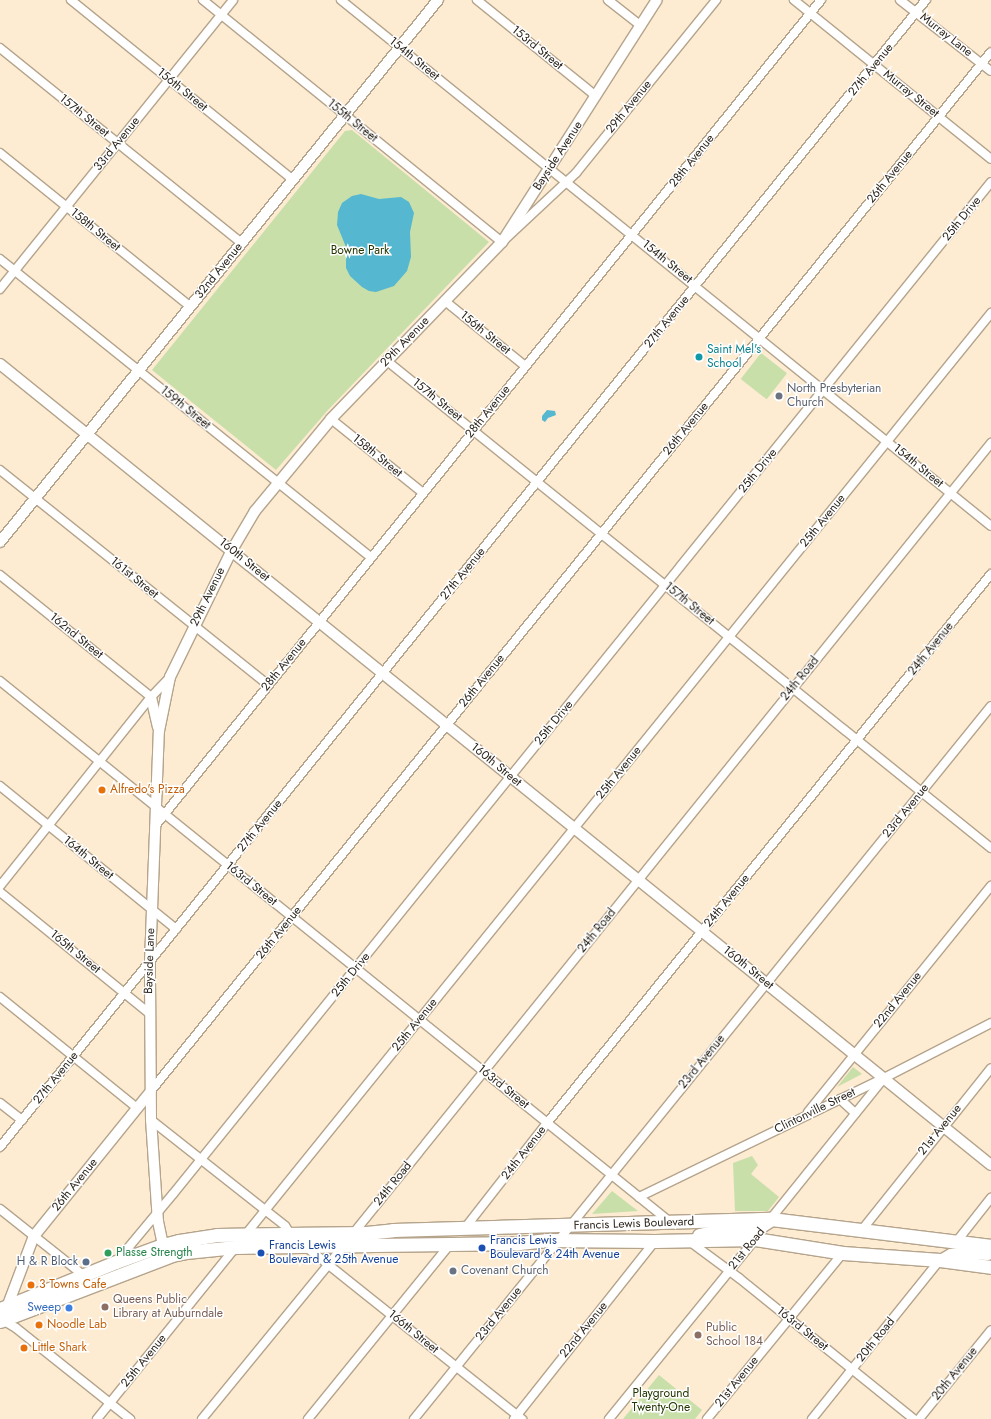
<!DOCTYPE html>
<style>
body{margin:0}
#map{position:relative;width:991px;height:1419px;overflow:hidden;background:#fdebd2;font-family:Jost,sans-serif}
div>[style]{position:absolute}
.green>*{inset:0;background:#c8dfa9;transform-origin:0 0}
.water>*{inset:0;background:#55b7d0}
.roads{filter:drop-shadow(1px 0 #b5a48c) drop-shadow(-1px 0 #b5a48c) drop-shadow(0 1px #b5a48c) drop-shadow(0 -1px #b5a48c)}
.minor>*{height:8px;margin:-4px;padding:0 4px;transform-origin:4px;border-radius:4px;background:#fff}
.tertiary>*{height:10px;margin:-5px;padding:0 5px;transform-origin:5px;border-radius:5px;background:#fff}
.primary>*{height:13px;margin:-6.5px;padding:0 6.5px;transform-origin:6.5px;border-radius:6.5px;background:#fff}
.dots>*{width:11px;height:11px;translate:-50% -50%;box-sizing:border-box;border:2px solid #fff;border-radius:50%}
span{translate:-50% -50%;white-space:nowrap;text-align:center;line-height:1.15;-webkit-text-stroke:3px #fff;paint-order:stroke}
.street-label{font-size:12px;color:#261f16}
.park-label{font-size:12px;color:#243501}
.culture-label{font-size:12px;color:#0d838f}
.left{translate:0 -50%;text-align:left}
.worship-label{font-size:12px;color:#5b616d}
.food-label{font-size:12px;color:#c56008}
.transit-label{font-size:12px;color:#164399}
.leisure-label{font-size:12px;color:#27864d}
.service-label{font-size:12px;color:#4e5e75}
.right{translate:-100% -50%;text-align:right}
.education-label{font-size:12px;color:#785e54}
.shop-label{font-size:12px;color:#366cbe}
</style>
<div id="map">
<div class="green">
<i style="clip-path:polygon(352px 130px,489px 242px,328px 410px,276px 470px,152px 370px,345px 131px)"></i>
<i style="left:761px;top:353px;width:33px;height:33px;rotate:38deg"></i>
<i style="clip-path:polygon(853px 1067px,862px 1074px,837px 1087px)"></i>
<i style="clip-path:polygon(752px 1156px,758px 1165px,751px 1174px,779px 1197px,768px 1211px,735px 1211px,733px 1163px)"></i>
<i style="clip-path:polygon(612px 1191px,638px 1211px,592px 1214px)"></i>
<i style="clip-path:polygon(659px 1375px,702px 1410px,695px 1419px,623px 1419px)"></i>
</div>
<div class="water">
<i style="clip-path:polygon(361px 194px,379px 199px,401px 197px,409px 202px,414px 213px,410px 232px,411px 257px,407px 271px,394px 286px,376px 292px,369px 291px,362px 287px,350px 276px,346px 268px,346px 247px,337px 225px,338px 212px,342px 203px,352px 196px)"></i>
<i style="clip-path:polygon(547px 410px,555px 411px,556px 415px,548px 418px,545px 422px,542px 420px,542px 416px)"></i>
</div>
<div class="roads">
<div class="minor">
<i style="left:71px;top:0;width:286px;rotate:39deg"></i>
<i style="left:203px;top:0;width:385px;rotate:39deg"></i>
<i style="left:502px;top:242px;width:101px;rotate:-43deg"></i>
<i style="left:576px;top:173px;width:223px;rotate:-51deg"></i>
<i style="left:341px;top:0;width:836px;rotate:38.98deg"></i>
<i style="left:477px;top:0;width:153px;rotate:38.9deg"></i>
<i style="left:608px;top:0;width:42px;rotate:38.2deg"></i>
<i style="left:794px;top:0;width:253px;rotate:38.9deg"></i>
<i style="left:900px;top:0;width:115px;rotate:38deg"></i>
<i style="left:0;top:48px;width:311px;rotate:38.9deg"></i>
<i style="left:0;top:153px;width:245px;rotate:38.9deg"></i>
<i style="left:0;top:259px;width:476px;rotate:38.8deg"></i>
<i style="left:0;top:289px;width:371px;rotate:-51.1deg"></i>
<i style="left:445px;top:301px;width:103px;rotate:39.1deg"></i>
<i style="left:387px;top:361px;width:776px;rotate:38.88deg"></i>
<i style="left:331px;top:419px;width:118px;rotate:38.8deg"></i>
<i style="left:0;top:470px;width:344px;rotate:38.7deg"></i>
<i style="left:0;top:575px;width:194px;rotate:38.9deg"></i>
<i style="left:0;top:681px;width:861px;rotate:38.92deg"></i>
<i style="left:0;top:786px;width:227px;rotate:39.1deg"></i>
<i style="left:155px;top:826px;width:1061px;rotate:-51.12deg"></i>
<i style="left:0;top:886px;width:242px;rotate:-51.4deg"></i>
<i style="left:151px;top:697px;width:28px;rotate:-46deg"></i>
<i style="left:0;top:892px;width:192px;rotate:39.1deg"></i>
<i style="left:0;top:997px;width:176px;rotate:39deg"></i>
<i style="left:150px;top:1092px;width:1337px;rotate:-51.04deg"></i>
<i style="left:840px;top:1099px;width:21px;rotate:43deg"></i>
<i style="left:0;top:1103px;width:28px;rotate:38deg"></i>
<i style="left:808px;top:1112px;width:291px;rotate:-51deg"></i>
<i style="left:151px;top:1120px;width:171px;rotate:38.3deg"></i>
<i style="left:285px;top:1226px;width:9px;rotate:54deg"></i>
<i style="left:0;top:1147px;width:1474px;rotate:-51.09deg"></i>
<i style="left:639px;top:1197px;width:272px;rotate:-25.9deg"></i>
<i style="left:884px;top:1078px;width:120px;rotate:-27.2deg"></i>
<i style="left:0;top:1209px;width:106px;rotate:38.5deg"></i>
<i style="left:769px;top:1221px;width:184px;rotate:-51.2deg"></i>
<i style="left:465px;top:1228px;width:133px;rotate:-52deg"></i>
<i style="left:547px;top:1123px;width:706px;rotate:-51.04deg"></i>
<i style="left:861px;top:1231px;width:208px;rotate:-51.4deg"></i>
<i style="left:246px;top:1234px;width:1185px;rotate:-51.03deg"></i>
<i style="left:352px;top:1235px;width:1018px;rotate:-51.1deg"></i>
<i style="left:689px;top:1241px;width:62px;rotate:36.5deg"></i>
<i style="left:739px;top:1278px;width:225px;rotate:38.9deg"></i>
<i style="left:957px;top:1241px;width:55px;rotate:-51.7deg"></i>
<i style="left:305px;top:1246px;width:278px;rotate:38.6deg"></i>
<i style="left:118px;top:1260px;width:86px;rotate:-50.2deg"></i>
<i style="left:173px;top:1194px;width:1301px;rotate:-51.05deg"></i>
<i style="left:1px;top:1319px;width:17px;rotate:31deg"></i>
<i style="left:16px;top:1328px;width:146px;rotate:38.6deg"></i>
<i style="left:97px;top:1419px;width:221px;rotate:-51.1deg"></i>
<i style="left:202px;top:1419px;width:226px;rotate:-50.7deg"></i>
<i style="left:308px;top:1419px;width:225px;rotate:-50.9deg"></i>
<i style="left:414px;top:1419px;width:917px;rotate:-51.02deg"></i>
<i style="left:514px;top:1419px;width:227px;rotate:-51.6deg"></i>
<i style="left:609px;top:1419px;width:233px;rotate:-50.9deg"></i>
<i style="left:707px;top:1419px;width:215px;rotate:-50.7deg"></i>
<i style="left:812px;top:1419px;width:204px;rotate:-51.2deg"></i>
<i style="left:919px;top:1419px;width:114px;rotate:-51deg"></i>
</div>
<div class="tertiary">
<i style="left:0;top:364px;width:1274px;rotate:38.95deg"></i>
<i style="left:0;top:542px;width:697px;rotate:-51.06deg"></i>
<i style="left:151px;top:697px;width:31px;rotate:77deg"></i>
<i style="left:163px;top:1245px;width:24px;rotate:-102deg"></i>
<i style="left:158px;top:1222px;width:102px;rotate:-93.9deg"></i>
<i style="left:151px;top:1120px;width:158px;rotate:-90.4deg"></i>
<i style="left:150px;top:962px;width:231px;rotate:-87.8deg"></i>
<i style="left:159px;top:731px;width:55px;rotate:-78.5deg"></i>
<i style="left:170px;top:677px;width:141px;rotate:-64deg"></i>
<i style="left:232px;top:550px;width:45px;rotate:-59.5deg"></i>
<i style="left:255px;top:511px;width:119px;rotate:-50.4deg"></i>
<i style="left:331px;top:419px;width:246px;rotate:-46deg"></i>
<i style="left:502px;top:242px;width:287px;rotate:-57.4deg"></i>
<i style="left:6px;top:1310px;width:79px;rotate:-69.3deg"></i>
<i style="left:34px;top:1236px;width:185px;rotate:-51.1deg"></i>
</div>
<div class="primary">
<i style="left:699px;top:1235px;width:25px;rotate:-12deg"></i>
<i style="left:723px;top:1230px;width:33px;rotate:-2deg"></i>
<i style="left:756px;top:1229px;width:17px;rotate:-33deg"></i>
<i style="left:944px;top:1259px;width:8px;rotate:-30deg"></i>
<i style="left:951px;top:1255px;width:21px;rotate:-8deg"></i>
<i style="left:972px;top:1252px;width:15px;rotate:4deg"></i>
<i style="left:0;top:1309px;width:125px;rotate:-22.1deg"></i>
<i style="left:116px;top:1262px;width:50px;rotate:-19.9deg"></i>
<i style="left:163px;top:1245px;width:16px;rotate:-14deg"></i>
<i style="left:179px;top:1241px;width:38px;rotate:-9deg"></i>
<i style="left:217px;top:1235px;width:149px;rotate:-0.8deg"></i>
<i style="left:366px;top:1233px;width:27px;rotate:-6deg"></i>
<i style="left:393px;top:1230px;width:378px;rotate:-1.7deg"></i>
<i style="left:771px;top:1219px;width:222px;rotate:7deg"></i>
<i style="left:0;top:1321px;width:184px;rotate:-21deg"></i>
<i style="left:172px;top:1255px;width:14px;rotate:-12deg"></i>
<i style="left:186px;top:1252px;width:50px;rotate:-5.7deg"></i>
<i style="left:236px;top:1247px;width:214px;rotate:-0.8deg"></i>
<i style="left:450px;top:1244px;width:69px;rotate:-0.8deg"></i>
<i style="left:519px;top:1243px;width:29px;rotate:-6deg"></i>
<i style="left:548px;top:1240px;width:107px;rotate:0.5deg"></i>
<i style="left:655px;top:1241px;width:100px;rotate:-1.1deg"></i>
<i style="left:755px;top:1239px;width:89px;rotate:9deg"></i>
<i style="left:843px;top:1253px;width:97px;rotate:4.1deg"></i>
<i style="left:940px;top:1260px;width:51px;rotate:7.8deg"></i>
</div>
</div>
<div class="dots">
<i style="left:699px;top:357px;background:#0f9aa8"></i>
<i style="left:779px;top:396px;background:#6b7280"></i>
<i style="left:102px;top:790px;background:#e8710a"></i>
<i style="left:482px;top:1248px;background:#1a4fb4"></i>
<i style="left:108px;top:1253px;background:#2e9e5b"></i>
<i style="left:261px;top:1253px;background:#1a4fb4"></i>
<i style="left:86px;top:1262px;background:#5c6f8a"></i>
<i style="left:453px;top:1271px;background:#6b7280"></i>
<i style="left:31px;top:1285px;background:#e8710a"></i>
<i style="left:105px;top:1307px;background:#8d6e63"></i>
<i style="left:69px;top:1308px;background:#3f7fe0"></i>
<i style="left:39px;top:1325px;background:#e8710a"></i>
<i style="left:698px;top:1335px;background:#8d6e63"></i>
<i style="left:24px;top:1348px;background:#e8710a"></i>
</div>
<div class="street-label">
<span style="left:946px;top:35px;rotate:38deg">Murray Lane</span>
<span style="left:537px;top:48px;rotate:39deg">153rd Street</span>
<span style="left:414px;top:59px;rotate:39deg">154th Street</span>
<span style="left:871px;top:70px;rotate:-51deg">27th Avenue</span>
<span style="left:182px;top:90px;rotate:39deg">156th Street</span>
<span style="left:911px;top:94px;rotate:39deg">Murray Street</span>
<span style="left:629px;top:107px;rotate:-51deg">29th Avenue</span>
<span style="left:84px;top:116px;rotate:39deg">157th Street</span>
<span style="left:352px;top:121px;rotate:39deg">155th Street</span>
<span style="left:117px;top:144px;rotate:-51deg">33rd Avenue</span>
<span style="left:558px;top:156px;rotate:-57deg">Bayside Avenue</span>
<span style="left:692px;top:161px;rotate:-51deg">28th Avenue</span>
<span style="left:890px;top:177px;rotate:-51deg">26th Avenue</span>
<span style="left:962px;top:219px;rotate:-51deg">25th Drive</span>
<span style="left:95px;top:230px;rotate:39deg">158th Street</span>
<span style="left:667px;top:262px;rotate:39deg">154th Street</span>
<span style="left:219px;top:271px;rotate:-51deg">32nd Avenue</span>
<span style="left:667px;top:322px;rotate:-51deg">27th Avenue</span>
<span style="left:485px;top:333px;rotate:39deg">156th Street</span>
<span style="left:405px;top:342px;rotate:-46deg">29th Avenue</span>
<span style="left:437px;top:400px;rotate:39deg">157th Street</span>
<span style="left:185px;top:408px;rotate:39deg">159th Street</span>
<span style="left:488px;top:412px;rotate:-51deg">28th Avenue</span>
<span style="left:686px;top:429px;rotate:-51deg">26th Avenue</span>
<span style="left:377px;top:456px;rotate:39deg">158th Street</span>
<span style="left:918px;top:466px;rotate:39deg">154th Street</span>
<span style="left:758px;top:471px;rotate:-51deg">25th Drive</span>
<span style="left:823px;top:521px;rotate:-51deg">25th Avenue</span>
<span style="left:244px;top:560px;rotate:39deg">160th Street</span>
<span style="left:463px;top:574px;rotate:-51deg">27th Avenue</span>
<span style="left:134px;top:578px;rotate:39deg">161st Street</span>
<span style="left:208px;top:597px;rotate:-64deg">29th Avenue</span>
<span style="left:689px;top:604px;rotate:39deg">157th Street</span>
<span style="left:76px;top:636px;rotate:39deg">162nd Street</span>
<span style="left:931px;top:649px;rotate:-51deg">24th Avenue</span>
<span style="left:284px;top:665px;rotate:-51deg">28th Avenue</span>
<span style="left:800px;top:679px;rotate:-51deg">24th Road</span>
<span style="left:482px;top:681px;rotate:-51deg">26th Avenue</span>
<span style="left:554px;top:723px;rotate:-51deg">25th Drive</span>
<span style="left:496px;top:765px;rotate:39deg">160th Street</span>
<span style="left:619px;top:773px;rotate:-51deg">25th Avenue</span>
<span style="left:906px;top:811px;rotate:-51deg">23rd Avenue</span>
<span style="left:260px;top:826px;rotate:-51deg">27th Avenue</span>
<span style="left:88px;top:858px;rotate:39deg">164th Street</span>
<span style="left:251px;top:884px;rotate:39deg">163rd Street</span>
<span style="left:727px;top:901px;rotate:-51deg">24th Avenue</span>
<span style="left:597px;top:931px;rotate:-51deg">24th Road</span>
<span style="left:279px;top:933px;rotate:-51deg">26th Avenue</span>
<span style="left:75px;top:952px;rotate:39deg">165th Street</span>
<span style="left:150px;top:961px;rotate:-88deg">Bayside Lane</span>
<span style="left:748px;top:968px;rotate:39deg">160th Street</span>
<span style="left:351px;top:975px;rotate:-51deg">25th Drive</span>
<span style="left:898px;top:1000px;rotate:-51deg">22nd Avenue</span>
<span style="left:415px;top:1025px;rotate:-51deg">25th Avenue</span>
<span style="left:702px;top:1062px;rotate:-51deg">23rd Avenue</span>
<span style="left:56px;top:1078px;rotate:-51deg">27th Avenue</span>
<span style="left:503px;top:1087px;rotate:39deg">163rd Street</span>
<span style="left:815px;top:1111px;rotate:-26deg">Clintonville Street</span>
<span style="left:940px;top:1130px;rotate:-51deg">21st Avenue</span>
<span style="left:524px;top:1153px;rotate:-52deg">24th Avenue</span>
<span style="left:393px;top:1184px;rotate:-51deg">24th Road</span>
<span style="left:75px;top:1185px;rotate:-51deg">26th Avenue</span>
<span style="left:634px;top:1224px;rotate:-2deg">Francis Lewis Boulevard</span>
<span style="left:747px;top:1249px;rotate:-51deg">21st Road</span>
<span style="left:499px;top:1314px;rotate:-51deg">23rd Avenue</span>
<span style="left:802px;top:1329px;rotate:39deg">163rd Street</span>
<span style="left:584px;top:1330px;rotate:-51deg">22nd Avenue</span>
<span style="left:413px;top:1332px;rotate:39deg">166th Street</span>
<span style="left:876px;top:1340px;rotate:-51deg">20th Road</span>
<span style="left:144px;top:1361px;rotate:-51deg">25th Avenue</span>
<span style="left:955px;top:1374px;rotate:-51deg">20th Avenue</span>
<span style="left:737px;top:1382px;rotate:-51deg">21st Avenue</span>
</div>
<div class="park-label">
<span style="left:360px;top:251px">Bowne Park</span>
<span style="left:661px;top:1401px">Playground<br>Twenty-One</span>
</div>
<div class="culture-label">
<span class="left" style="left:707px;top:357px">Saint Mel's<br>School</span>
</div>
<div class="worship-label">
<span class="left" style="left:787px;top:396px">North Presbyterian<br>Church</span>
<span class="left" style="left:461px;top:1271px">Covenant Church</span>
</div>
<div class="food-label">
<span class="left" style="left:110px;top:790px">Alfredo's Pizza</span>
<span class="left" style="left:39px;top:1285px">3 Towns Cafe</span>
<span class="left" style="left:47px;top:1325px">Noodle Lab</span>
<span class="left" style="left:32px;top:1348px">Little Shark</span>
</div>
<div class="transit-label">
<span class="left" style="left:490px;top:1248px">Francis Lewis<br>Boulevard &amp; 24th Avenue</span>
<span class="left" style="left:269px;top:1253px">Francis Lewis<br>Boulevard &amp; 25th Avenue</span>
</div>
<div class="leisure-label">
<span class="left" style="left:116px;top:1253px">Plasse Strength</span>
</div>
<div class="service-label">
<span class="right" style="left:78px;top:1262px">H &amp; R Block</span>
</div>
<div class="education-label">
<span class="left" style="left:113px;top:1307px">Queens Public<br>Library at Auburndale</span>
<span class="left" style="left:706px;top:1335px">Public<br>School 184</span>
</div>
<div class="shop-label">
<span class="right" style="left:61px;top:1308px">Sweep</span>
</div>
</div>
